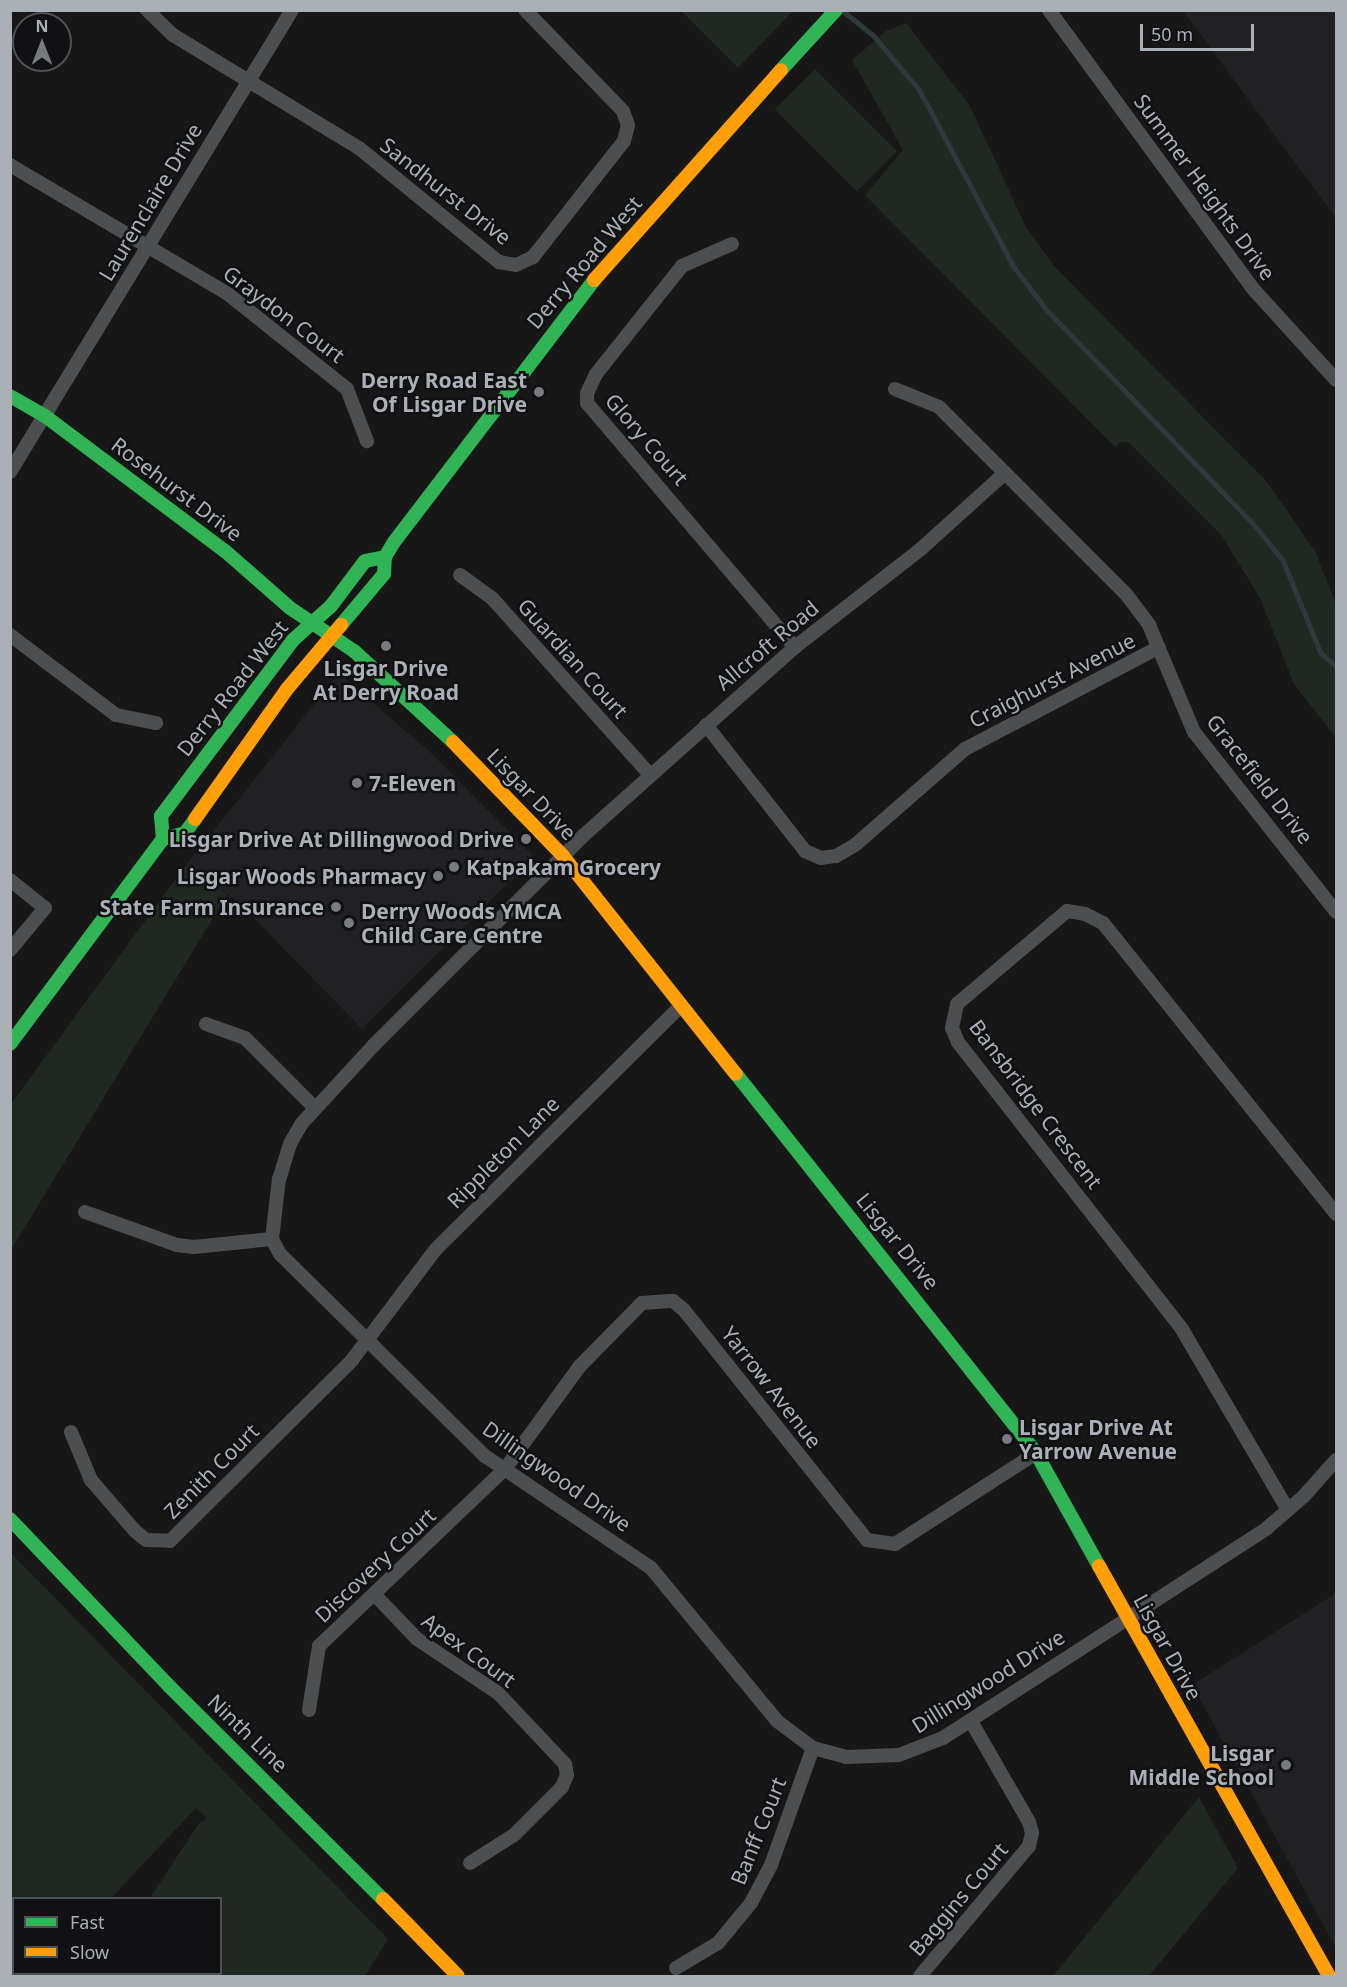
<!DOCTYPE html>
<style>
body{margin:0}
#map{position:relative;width:1347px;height:1987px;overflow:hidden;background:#171717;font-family:"Noto Sans",sans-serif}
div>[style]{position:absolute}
.built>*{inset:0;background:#212123}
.green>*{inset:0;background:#212721;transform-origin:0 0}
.stream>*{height:4.5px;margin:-2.25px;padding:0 2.25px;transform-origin:2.25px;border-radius:2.25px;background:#2f383b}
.street>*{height:14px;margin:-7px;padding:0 7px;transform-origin:7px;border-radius:7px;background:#4c4e50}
.fast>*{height:14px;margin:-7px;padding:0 7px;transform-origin:7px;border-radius:7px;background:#30b455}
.slow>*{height:14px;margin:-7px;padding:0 7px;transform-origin:7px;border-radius:7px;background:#ff9f0a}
.dots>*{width:16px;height:16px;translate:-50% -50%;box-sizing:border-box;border:3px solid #111113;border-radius:50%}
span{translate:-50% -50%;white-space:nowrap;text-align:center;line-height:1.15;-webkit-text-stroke:5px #111113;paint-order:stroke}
.street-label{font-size:21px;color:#aab0b6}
.poi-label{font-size:21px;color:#aab0b6;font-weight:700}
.right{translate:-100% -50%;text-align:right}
.left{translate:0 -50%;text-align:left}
.frame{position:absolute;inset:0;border:12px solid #aab0b6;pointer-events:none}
.legend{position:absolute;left:12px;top:1897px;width:210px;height:78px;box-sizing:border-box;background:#111113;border:2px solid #4e5154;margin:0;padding:8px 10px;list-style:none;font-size:18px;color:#aab0b6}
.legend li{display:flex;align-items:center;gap:12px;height:30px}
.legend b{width:30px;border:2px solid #4e5154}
.north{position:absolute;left:12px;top:12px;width:60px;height:60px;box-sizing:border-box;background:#111113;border:2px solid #4e5154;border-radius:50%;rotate:0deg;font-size:16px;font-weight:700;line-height:24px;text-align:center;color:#aab0b6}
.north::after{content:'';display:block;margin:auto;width:21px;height:27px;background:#777a7e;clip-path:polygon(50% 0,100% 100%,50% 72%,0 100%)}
.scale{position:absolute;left:1140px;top:24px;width:114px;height:27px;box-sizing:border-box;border:3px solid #aab0b6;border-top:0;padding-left:8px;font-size:18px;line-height:21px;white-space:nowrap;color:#aab0b6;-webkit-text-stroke:4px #111113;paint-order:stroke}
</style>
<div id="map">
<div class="built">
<i style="clip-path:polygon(1183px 11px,1336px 11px,1336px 218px)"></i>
<i style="clip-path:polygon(339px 673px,431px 753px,534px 857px,362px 1029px,239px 903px,186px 865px)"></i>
<i style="clip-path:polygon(1336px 1593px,1336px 1948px,1192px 1685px)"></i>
</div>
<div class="green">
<i style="clip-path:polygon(681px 11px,793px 11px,738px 68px)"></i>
<i style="clip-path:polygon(906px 23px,970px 106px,1026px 227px,1053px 265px,1266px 481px,1315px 551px,1336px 604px,1336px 738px,1294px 684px,1260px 598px,1222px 536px,1128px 442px,1120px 442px,1116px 448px,865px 195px,903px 150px,852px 60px,886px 31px)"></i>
<i style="left:815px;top:69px;width:116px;height:57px;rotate:45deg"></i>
<i style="clip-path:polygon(186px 865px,227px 895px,11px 1250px,11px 1104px)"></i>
<i style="clip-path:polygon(11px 1553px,388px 1939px,365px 1976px,77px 1976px,220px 1974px,220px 1898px,150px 1898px,199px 1823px,207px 1818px,196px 1808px,111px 1898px,14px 1898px,11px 1905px)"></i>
<i style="clip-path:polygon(1199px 1797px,1238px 1868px,1149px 1976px,1053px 1976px)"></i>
</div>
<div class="stream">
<i style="left:842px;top:10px;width:38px;rotate:39deg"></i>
<i style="left:872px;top:34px;width:72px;rotate:49.5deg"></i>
<i style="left:919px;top:89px;width:202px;rotate:61.9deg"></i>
<i style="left:1014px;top:267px;width:54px;rotate:52.5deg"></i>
<i style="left:1047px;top:310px;width:293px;rotate:46deg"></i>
<i style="left:1251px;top:521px;width:50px;rotate:50.6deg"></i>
<i style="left:1283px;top:560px;width:100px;rotate:67.8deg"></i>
<i style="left:1321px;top:653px;width:20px;rotate:41deg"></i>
</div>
<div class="street">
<i style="left:147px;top:10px;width:36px;rotate:44deg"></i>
<i style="left:173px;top:35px;width:218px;rotate:31.3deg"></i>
<i style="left:359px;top:148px;width:181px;rotate:39.2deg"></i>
<i style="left:499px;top:262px;width:17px;rotate:10deg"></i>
<i style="left:516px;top:265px;width:19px;rotate:-25deg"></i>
<i style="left:533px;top:257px;width:147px;rotate:-51.9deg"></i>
<i style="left:624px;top:141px;width:16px;rotate:-76deg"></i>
<i style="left:628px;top:125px;width:15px;rotate:-110deg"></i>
<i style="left:623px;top:111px;width:141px;rotate:-134.1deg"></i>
<i style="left:1049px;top:10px;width:348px;rotate:53.8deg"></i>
<i style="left:1255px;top:291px;width:120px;rotate:47.7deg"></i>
<i style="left:10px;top:165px;width:253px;rotate:30.6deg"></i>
<i style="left:228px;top:294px;width:152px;rotate:38.6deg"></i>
<i style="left:347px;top:389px;width:56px;rotate:69deg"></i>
<i style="left:732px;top:244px;width:55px;rotate:156.3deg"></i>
<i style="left:682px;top:266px;width:138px;rotate:128.5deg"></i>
<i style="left:596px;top:374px;width:21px;rotate:115deg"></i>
<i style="left:587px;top:393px;width:10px;rotate:90deg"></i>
<i style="left:587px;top:403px;width:321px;rotate:49.6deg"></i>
<i style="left:895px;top:389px;width:48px;rotate:22.2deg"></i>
<i style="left:939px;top:407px;width:264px;rotate:45deg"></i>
<i style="left:1126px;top:594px;width:39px;rotate:53deg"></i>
<i style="left:1149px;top:625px;width:116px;rotate:67.2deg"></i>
<i style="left:1194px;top:732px;width:229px;rotate:51.7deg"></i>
<i style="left:10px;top:472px;width:541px;rotate:-58.6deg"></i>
<i style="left:1005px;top:473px;width:113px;rotate:137.9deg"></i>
<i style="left:921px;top:549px;width:160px;rotate:142.1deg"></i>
<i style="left:795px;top:647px;width:284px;rotate:138.3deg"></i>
<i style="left:583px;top:836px;width:296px;rotate:135deg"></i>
<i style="left:374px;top:1045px;width:106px;rotate:132.7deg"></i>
<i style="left:302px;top:1123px;width:24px;rotate:120deg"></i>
<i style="left:290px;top:1144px;width:37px;rotate:107deg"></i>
<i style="left:279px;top:1179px;width:60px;rotate:96.7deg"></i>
<i style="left:272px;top:1239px;width:17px;rotate:62deg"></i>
<i style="left:280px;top:1254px;width:288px;rotate:44.6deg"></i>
<i style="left:485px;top:1456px;width:200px;rotate:34deg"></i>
<i style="left:651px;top:1568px;width:198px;rotate:50.5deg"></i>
<i style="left:777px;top:1721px;width:45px;rotate:36.9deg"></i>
<i style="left:813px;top:1748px;width:34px;rotate:15deg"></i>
<i style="left:846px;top:1757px;width:53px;rotate:-2.2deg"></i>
<i style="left:899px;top:1755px;width:47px;rotate:-21.1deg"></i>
<i style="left:943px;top:1738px;width:386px;rotate:-32.9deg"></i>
<i style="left:1267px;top:1528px;width:49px;rotate:-40.9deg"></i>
<i style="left:1304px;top:1496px;width:48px;rotate:-48.4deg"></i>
<i style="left:460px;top:575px;width:39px;rotate:36deg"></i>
<i style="left:492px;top:598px;width:237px;rotate:48.2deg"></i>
<i style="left:10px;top:635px;width:133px;rotate:37deg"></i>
<i style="left:116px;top:715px;width:41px;rotate:11.3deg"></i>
<i style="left:706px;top:725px;width:160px;rotate:51.8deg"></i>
<i style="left:805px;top:851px;width:17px;rotate:24deg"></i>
<i style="left:821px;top:858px;width:15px;rotate:-8deg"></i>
<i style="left:836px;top:856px;width:22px;rotate:-30deg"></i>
<i style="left:855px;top:845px;width:146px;rotate:-41.1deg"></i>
<i style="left:965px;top:749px;width:219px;rotate:-27.7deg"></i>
<i style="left:10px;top:880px;width:45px;rotate:38.7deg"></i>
<i style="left:45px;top:908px;width:55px;rotate:129.8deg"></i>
<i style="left:206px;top:1024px;width:41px;rotate:19.7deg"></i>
<i style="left:245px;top:1038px;width:99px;rotate:45deg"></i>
<i style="left:85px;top:1212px;width:98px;rotate:19.7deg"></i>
<i style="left:177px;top:1245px;width:17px;rotate:7deg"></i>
<i style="left:194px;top:1247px;width:78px;rotate:-5.9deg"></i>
<i style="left:71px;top:1432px;width:52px;rotate:67.4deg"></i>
<i style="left:91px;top:1480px;width:67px;rotate:49.2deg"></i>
<i style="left:135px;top:1531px;width:14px;rotate:39deg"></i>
<i style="left:146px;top:1540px;width:24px;rotate:2deg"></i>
<i style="left:170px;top:1541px;width:257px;rotate:-44.8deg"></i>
<i style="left:352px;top:1360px;width:139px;rotate:-52.9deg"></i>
<i style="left:436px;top:1249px;width:346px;rotate:-44.8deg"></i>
<i style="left:1288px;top:1510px;width:210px;rotate:-120.4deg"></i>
<i style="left:1182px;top:1329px;width:364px;rotate:-128deg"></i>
<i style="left:958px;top:1042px;width:15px;rotate:-113deg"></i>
<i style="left:952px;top:1028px;width:25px;rotate:-78deg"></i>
<i style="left:957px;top:1004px;width:144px;rotate:-40.2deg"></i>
<i style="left:1067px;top:911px;width:18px;rotate:9deg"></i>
<i style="left:1085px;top:914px;width:20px;rotate:27deg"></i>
<i style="left:1103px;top:923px;width:373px;rotate:51.3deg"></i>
<i style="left:375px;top:1595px;width:61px;rotate:46.3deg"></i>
<i style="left:417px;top:1639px;width:97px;rotate:33.7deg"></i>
<i style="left:498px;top:1693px;width:98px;rotate:46.7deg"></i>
<i style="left:565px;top:1764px;width:11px;rotate:80deg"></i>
<i style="left:567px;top:1775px;width:13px;rotate:113deg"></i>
<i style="left:562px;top:1787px;width:68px;rotate:135deg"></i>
<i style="left:514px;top:1835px;width:52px;rotate:147.5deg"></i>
<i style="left:309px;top:1710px;width:65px;rotate:-81.1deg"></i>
<i style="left:319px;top:1646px;width:257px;rotate:-43.6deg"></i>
<i style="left:505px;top:1469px;width:126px;rotate:-54deg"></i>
<i style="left:579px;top:1367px;width:90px;rotate:-45.5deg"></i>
<i style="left:642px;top:1303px;width:31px;rotate:-4deg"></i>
<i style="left:673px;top:1301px;width:14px;rotate:39deg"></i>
<i style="left:684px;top:1310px;width:294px;rotate:51.5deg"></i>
<i style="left:867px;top:1540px;width:28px;rotate:8deg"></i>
<i style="left:895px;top:1544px;width:168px;rotate:-32.8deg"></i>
<i style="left:676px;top:1968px;width:49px;rotate:-30.8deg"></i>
<i style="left:718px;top:1943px;width:52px;rotate:-50.5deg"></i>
<i style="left:751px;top:1903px;width:43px;rotate:-62.2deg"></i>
<i style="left:771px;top:1865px;width:124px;rotate:-70.3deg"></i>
<i style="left:920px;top:1976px;width:170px;rotate:-50deg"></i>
<i style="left:1029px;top:1846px;width:13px;rotate:-77deg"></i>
<i style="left:1032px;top:1833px;width:11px;rotate:-105deg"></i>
<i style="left:1029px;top:1822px;width:116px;rotate:-119.9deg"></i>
</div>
<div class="fast">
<i style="left:781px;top:70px;width:81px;rotate:-47.5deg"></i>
<i style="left:10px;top:396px;width:40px;rotate:29.7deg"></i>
<i style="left:45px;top:416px;width:225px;rotate:36.9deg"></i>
<i style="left:225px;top:551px;width:86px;rotate:41.2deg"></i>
<i style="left:290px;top:608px;width:77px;rotate:33.9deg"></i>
<i style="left:354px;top:651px;width:134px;rotate:42.6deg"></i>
<i style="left:341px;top:625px;width:67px;rotate:-49.9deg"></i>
<i style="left:384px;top:574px;width:17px;rotate:-87deg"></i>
<i style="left:385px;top:557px;width:17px;rotate:-59deg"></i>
<i style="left:394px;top:542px;width:330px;rotate:-52.6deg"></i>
<i style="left:163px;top:839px;width:23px;rotate:-95deg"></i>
<i style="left:161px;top:816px;width:220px;rotate:-53.1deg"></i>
<i style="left:293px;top:640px;width:51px;rotate:-41.8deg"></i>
<i style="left:331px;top:606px;width:56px;rotate:-52.9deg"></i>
<i style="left:365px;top:561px;width:20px;rotate:-11deg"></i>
<i style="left:10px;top:1044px;width:256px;rotate:-53.3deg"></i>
<i style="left:163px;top:839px;width:23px;rotate:-15deg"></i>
<i style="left:185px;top:833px;width:17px;rotate:-54deg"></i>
<i style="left:736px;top:1074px;width:483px;rotate:51.6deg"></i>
<i style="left:1036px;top:1453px;width:129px;rotate:60.9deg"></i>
<i style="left:10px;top:1519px;width:231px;rotate:46.4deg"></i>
<i style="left:169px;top:1686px;width:302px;rotate:44.9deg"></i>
</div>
<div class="slow">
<i style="left:594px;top:280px;width:281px;rotate:-48.3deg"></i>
<i style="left:453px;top:742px;width:158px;rotate:46deg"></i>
<i style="left:563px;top:856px;width:278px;rotate:51.6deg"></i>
<i style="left:195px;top:819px;width:159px;rotate:-54.7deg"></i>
<i style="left:287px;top:689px;width:84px;rotate:-49.8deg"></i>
<i style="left:1099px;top:1566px;width:470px;rotate:60.7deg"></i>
<i style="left:383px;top:1899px;width:107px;rotate:45.8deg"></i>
</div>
<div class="dots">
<i style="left:539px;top:392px;background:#777a7e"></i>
<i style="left:386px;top:646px;background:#777a7e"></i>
<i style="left:357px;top:783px;background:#777a7e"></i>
<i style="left:526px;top:839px;background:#777a7e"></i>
<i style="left:454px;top:867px;background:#777a7e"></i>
<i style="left:438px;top:876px;background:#777a7e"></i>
<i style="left:336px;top:907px;background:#777a7e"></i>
<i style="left:349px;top:923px;background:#777a7e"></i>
<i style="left:1007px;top:1439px;background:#777a7e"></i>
<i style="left:1286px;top:1765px;background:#777a7e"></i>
</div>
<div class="street-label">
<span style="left:1205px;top:187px;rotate:54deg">Summer Heights Drive</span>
<span style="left:446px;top:191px;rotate:38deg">Sandhurst Drive</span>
<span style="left:150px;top:202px;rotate:-59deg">Laurenclaire Drive</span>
<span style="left:584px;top:262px;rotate:-50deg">Derry Road West</span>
<span style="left:284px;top:314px;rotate:37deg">Graydon Court</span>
<span style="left:647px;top:439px;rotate:49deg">Glory Court</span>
<span style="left:177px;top:489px;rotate:37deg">Rosehurst Drive</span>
<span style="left:767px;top:645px;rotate:-40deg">Allcroft Road</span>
<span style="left:573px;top:658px;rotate:48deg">Guardian Court</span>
<span style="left:1052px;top:680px;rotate:-27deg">Craighurst Avenue</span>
<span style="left:232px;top:688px;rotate:-52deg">Derry Road West</span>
<span style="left:1260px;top:779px;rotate:52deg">Gracefield Drive</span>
<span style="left:532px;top:794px;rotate:46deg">Lisgar Drive</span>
<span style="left:1036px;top:1104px;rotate:53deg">Bansbridge Crescent</span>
<span style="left:503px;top:1152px;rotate:-45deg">Rippleton Lane</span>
<span style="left:898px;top:1241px;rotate:51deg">Lisgar Drive</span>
<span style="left:772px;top:1387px;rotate:52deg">Yarrow Avenue</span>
<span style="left:211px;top:1471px;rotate:-45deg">Zenith Court</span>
<span style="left:557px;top:1476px;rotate:35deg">Dillingwood Drive</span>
<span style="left:375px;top:1565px;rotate:-43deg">Discovery Court</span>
<span style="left:1168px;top:1647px;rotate:61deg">Lisgar Drive</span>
<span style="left:469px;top:1650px;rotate:36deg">Apex Court</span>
<span style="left:988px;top:1681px;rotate:-32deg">Dillingwood Drive</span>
<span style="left:248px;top:1733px;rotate:44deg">Ninth Line</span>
<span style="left:758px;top:1831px;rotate:-68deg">Banff Court</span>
<span style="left:958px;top:1899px;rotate:-50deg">Baggins Court</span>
</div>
<div class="poi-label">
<span class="right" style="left:527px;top:392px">Derry Road East<br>Of Lisgar Drive</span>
<span style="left:386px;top:680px">Lisgar Drive<br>At Derry Road</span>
<span class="left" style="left:369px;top:783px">7-Eleven</span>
<span class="right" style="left:514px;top:839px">Lisgar Drive At Dillingwood Drive</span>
<span class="left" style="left:466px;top:867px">Katpakam Grocery</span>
<span class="right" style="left:426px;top:876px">Lisgar Woods Pharmacy</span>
<span class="right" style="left:324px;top:907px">State Farm Insurance</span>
<span class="left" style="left:361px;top:923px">Derry Woods YMCA<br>Child Care Centre</span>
<span class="left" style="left:1019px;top:1439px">Lisgar Drive At<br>Yarrow Avenue</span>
<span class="right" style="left:1274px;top:1765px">Lisgar<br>Middle School</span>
</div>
<div class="frame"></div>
<ul class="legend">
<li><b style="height:8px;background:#30b455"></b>Fast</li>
<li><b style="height:8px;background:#ff9f0a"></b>Slow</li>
</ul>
<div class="north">N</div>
<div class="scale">50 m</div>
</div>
